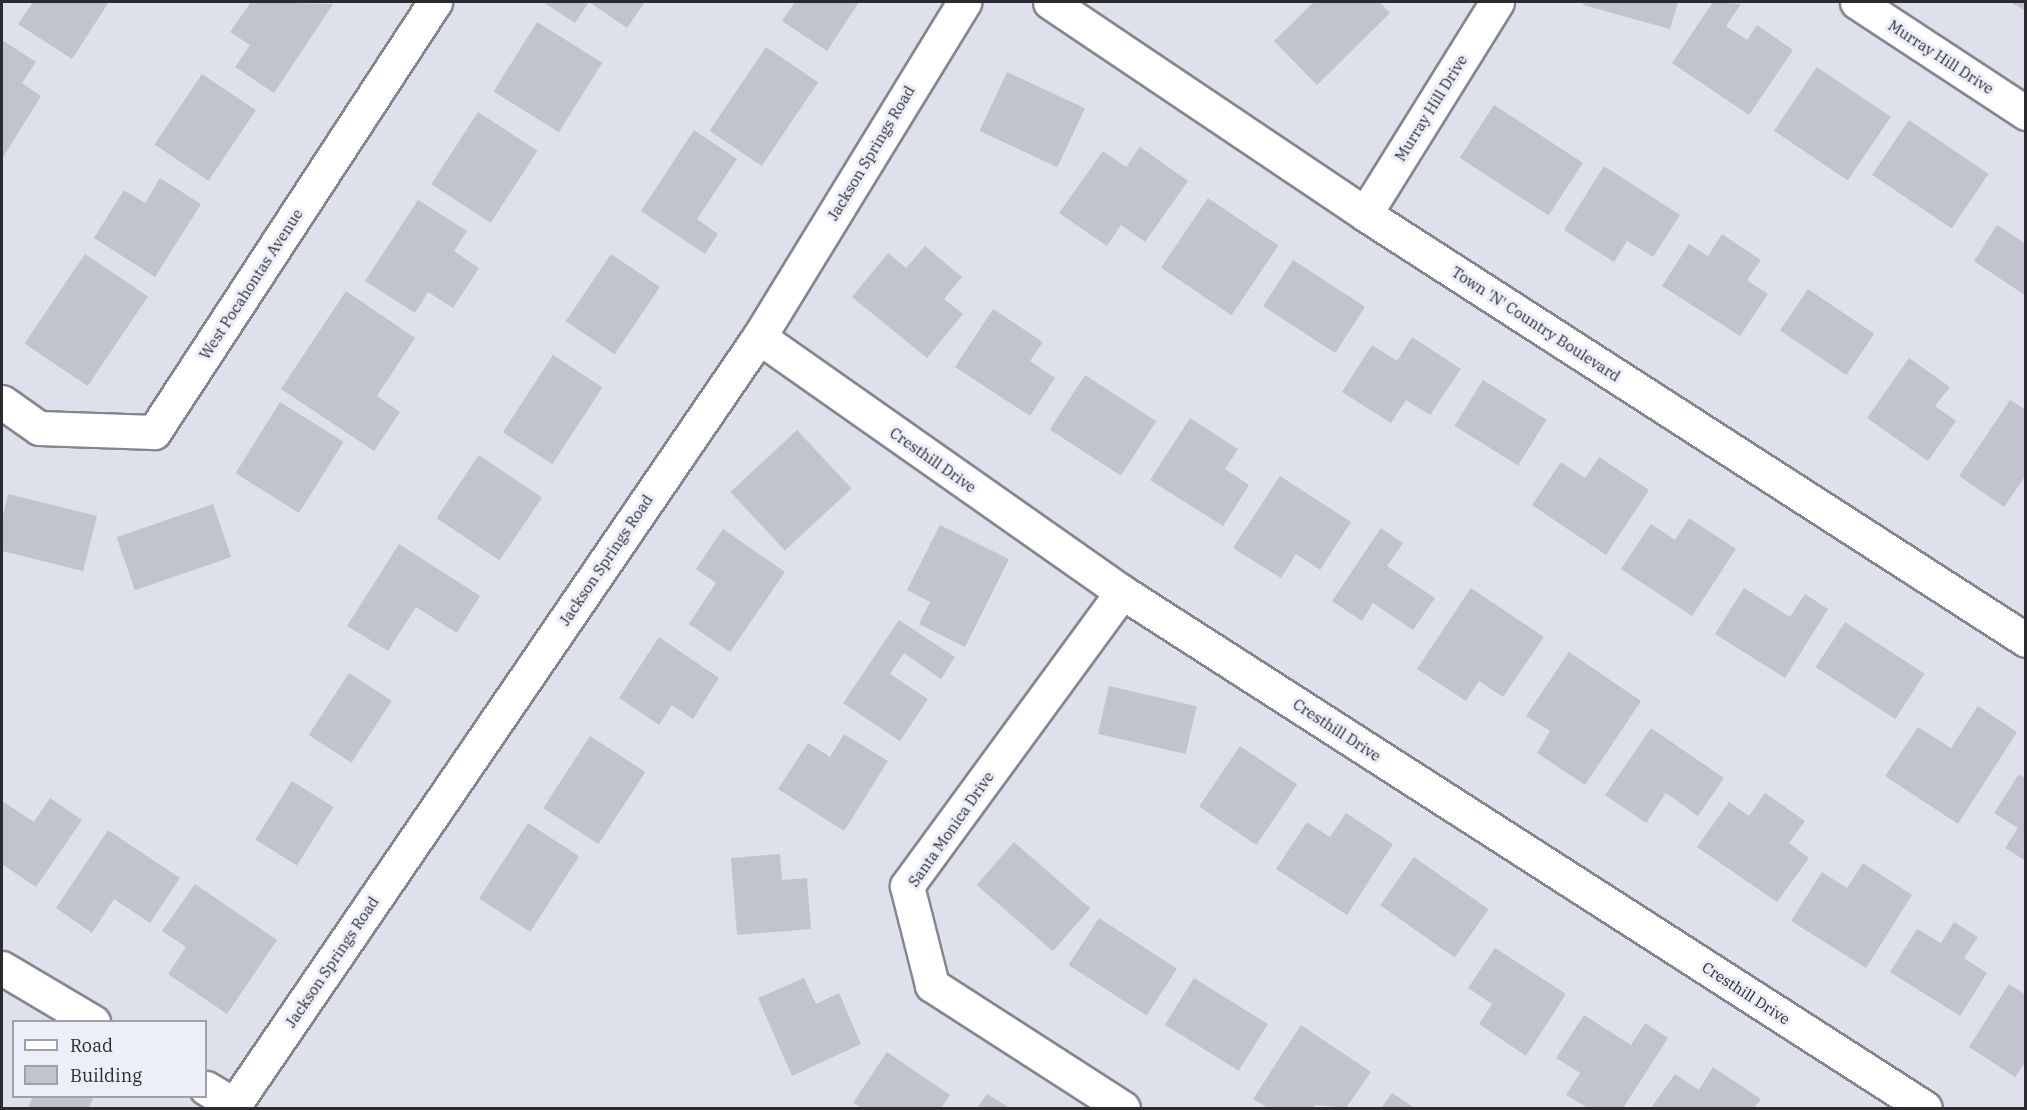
<!DOCTYPE html>
<style>
body{margin:0}
#map{position:relative;width:2027px;height:1110px;overflow:hidden;background:#dee1eb;font-family:"IBM Plex Serif",serif}
div>[style]{position:absolute}
.building>*{inset:0;background:#c1c3ce;transform-origin:0 0}
.roads{filter:drop-shadow(2px 0 #848690) drop-shadow(-2px 0 #848690) drop-shadow(0 2px #848690) drop-shadow(0 -2px #848690)}
.street>*{height:33px;margin:-16.5px;padding:0 16.5px;transform-origin:16.5px;border-radius:16.5px;background:#fff}
.secondary>*{height:33px;margin:-16.5px;padding:0 16.5px;transform-origin:16.5px;border-radius:16.5px;background:#fff}
span{translate:-50% -50%;white-space:nowrap;text-align:center;line-height:1.15;-webkit-text-stroke:6px #eceef9;paint-order:stroke}
.street-label{font-size:15px;color:#2b2b2f}
.frame{position:absolute;inset:0;border:3px solid #2b2b2f;pointer-events:none}
.legend{position:absolute;left:12px;top:1020px;width:195px;height:78px;box-sizing:border-box;background:#eceef9;border:2px solid #9fa0a8;margin:0;padding:8px 10px;list-style:none;font-size:18px;color:#2b2b2f}
.legend li{display:flex;align-items:center;gap:12px;height:30px}
.legend b{width:30px;border:2px solid #9fa0a8}
</style>
<div id="map">
<div class="building">
<i style="clip-path:polygon(33px 2px,109px 2px,72px 59px,18px 24px)"></i>
<i style="clip-path:polygon(251px 2px,333px 4px,274px 93px,235px 67px,250px 45px,230px 32px)"></i>
<i style="clip-path:polygon(543px 2px,645px 2px,627px 28px,589px 2px,575px 23px)"></i>
<i style="clip-path:polygon(795px 2px,859px 2px,827px 51px,782px 21px)"></i>
<i style="clip-path:polygon(1314px 2px,1379px 2px,1390px 13px,1317px 85px,1274px 41px)"></i>
<i style="clip-path:polygon(1584px 2px,1678px 2px,1670px 29px,1583px 5px)"></i>
<i style="clip-path:polygon(1713px 2px,1741px 4px,1726px 26px,1747px 40px,1757px 25px,1793px 50px,1749px 115px,1672px 63px)"></i>
<i style="clip-path:polygon(2010px 2px,2026px 2px,2026px 11px)"></i>
<i style="left:537px;top:22px;width:77px;height:82px;rotate:32deg"></i>
<i style="clip-path:polygon(2px 40px,36px 62px,22px 83px,41px 96px,2px 159px)"></i>
<i style="left:766px;top:47px;width:63px;height:101px;rotate:34deg"></i>
<i style="left:1817px;top:67px;width:89px;height:77px;rotate:34deg"></i>
<i style="left:1007px;top:72px;width:86px;height:65px;rotate:25deg"></i>
<i style="left:202px;top:74px;width:65px;height:85px;rotate:34deg"></i>
<i style="left:1494px;top:105px;width:106px;height:63px;rotate:33deg"></i>
<i style="left:478px;top:112px;width:71px;height:86px;rotate:33deg"></i>
<i style="left:1909px;top:120px;width:96px;height:66px;rotate:34deg"></i>
<i style="clip-path:polygon(694px 130px,737px 159px,697px 219px,718px 234px,705px 254px,641px 211px)"></i>
<i style="clip-path:polygon(1140px 147px,1188px 181px,1145px 242px,1121px 225px,1107px 246px,1059px 213px,1103px 151px,1126px 167px)"></i>
<i style="clip-path:polygon(1604px 166px,1680px 215px,1653px 257px,1627px 241px,1614px 262px,1564px 230px)"></i>
<i style="clip-path:polygon(160px 178px,201px 204px,155px 277px,94px 238px,124px 190px,145px 203px)"></i>
<i style="left:1208px;top:198px;width:85px;height:84px;rotate:34deg"></i>
<i style="clip-path:polygon(418px 200px,467px 231px,454px 251px,479px 268px,453px 308px,428px 292px,415px 313px,365px 281px)"></i>
<i style="clip-path:polygon(1997px 225px,2026px 244px,2026px 296px,1974px 261px)"></i>
<i style="clip-path:polygon(1722px 234px,1761px 260px,1747px 280px,1768px 294px,1740px 336px,1662px 286px,1689px 244px,1708px 256px)"></i>
<i style="clip-path:polygon(925px 246px,962px 277px,944px 299px,963px 314px,927px 358px,852px 297px,888px 253px,906px 268px)"></i>
<i style="left:85px;top:254px;width:76px;height:108px;rotate:34deg"></i>
<i style="left:611px;top:254px;width:59px;height:81px;rotate:34deg"></i>
<i style="left:1293px;top:260px;width:86px;height:55px;rotate:33deg"></i>
<i style="left:1808px;top:289px;width:80px;height:50px;rotate:34deg"></i>
<i style="clip-path:polygon(346px 291px,415px 338px,377px 396px,400px 412px,374px 451px,281px 389px)"></i>
<i style="clip-path:polygon(993px 309px,1043px 342px,1030px 361px,1055px 378px,1030px 416px,955px 367px)"></i>
<i style="clip-path:polygon(1412px 337px,1461px 369px,1430px 415px,1406px 400px,1391px 423px,1342px 392px,1372px 345px,1397px 361px)"></i>
<i style="left:553px;top:355px;width:59px;height:92px;rotate:33deg"></i>
<i style="clip-path:polygon(1909px 358px,1950px 387px,1935px 406px,1956px 421px,1928px 461px,1867px 418px)"></i>
<i style="left:1085px;top:375px;width:85px;height:65px;rotate:33deg"></i>
<i style="left:1483px;top:380px;width:75px;height:54px;rotate:32deg"></i>
<i style="clip-path:polygon(2010px 400px,2026px 410px,2026px 475px,2004px 507px,1959px 476px)"></i>
<i style="left:280px;top:402px;width:75px;height:84px;rotate:32deg"></i>
<i style="clip-path:polygon(1190px 418px,1238px 449px,1225px 469px,1249px 485px,1223px 526px,1150px 480px)"></i>
<i style="left:797px;top:430px;width:80px;height:91px;rotate:47deg"></i>
<i style="left:479px;top:455px;width:76px;height:76px;rotate:34deg"></i>
<i style="clip-path:polygon(1599px 457px,1649px 490px,1606px 555px,1532px 505px,1561px 462px,1585px 478px)"></i>
<i style="clip-path:polygon(1280px 476px,1351px 522px,1320px 570px,1296px 554px,1281px 578px,1233px 548px)"></i>
<i style="clip-path:polygon(8px 494px,97px 516px,83px 571px,2px 551px,2px 520px)"></i>
<i style="left:213px;top:504px;width:56px;height:102px;rotate:71deg"></i>
<i style="clip-path:polygon(1689px 518px,1736px 549px,1692px 616px,1621px 569px,1651px 524px,1675px 540px)"></i>
<i style="clip-path:polygon(940px 525px,1009px 559px,965px 647px,919px 624px,930px 602px,907px 590px)"></i>
<i style="clip-path:polygon(1381px 528px,1403px 543px,1387px 566px,1435px 598px,1413px 630px,1373px 603px,1362px 621px,1332px 601px)"></i>
<i style="clip-path:polygon(723px 529px,785px 572px,730px 652px,689px 624px,716px 583px,696px 569px)"></i>
<i style="clip-path:polygon(399px 544px,480px 596px,457px 633px,416px 607px,388px 651px,347px 626px)"></i>
<i style="clip-path:polygon(1471px 588px,1544px 637px,1503px 697px,1479px 681px,1466px 701px,1417px 669px)"></i>
<i style="clip-path:polygon(1744px 588px,1790px 617px,1805px 594px,1828px 609px,1785px 678px,1715px 634px)"></i>
<i style="clip-path:polygon(899px 620px,955px 657px,941px 679px,904px 653px,890px 674px,928px 699px,900px 741px,843px 703px)"></i>
<i style="left:1845px;top:622px;width:95px;height:54px;rotate:33deg"></i>
<i style="clip-path:polygon(659px 637px,719px 678px,693px 719px,672px 705px,659px 725px,619px 698px)"></i>
<i style="clip-path:polygon(1569px 652px,1641px 701px,1585px 785px,1537px 753px,1550px 731px,1526px 716px)"></i>
<i style="left:349px;top:673px;width:51px;height:74px;rotate:33deg"></i>
<i style="left:1109px;top:686px;width:90px;height:49px;rotate:13deg"></i>
<i style="clip-path:polygon(1978px 706px,2017px 732px,1958px 824px,1885px 776px,1918px 727px,1951px 748px)"></i>
<i style="clip-path:polygon(1651px 728px,1724px 778px,1698px 816px,1666px 793px,1646px 823px,1605px 795px)"></i>
<i style="clip-path:polygon(844px 734px,888px 761px,844px 831px,778px 789px,808px 743px,830px 757px)"></i>
<i style="left:590px;top:736px;width:66px;height:86px;rotate:33deg"></i>
<i style="left:1240px;top:746px;width:69px;height:73px;rotate:34deg"></i>
<i style="clip-path:polygon(2019px 774px,2026px 779px,2026px 861px,2005px 848px,2018px 828px,1994px 813px)"></i>
<i style="left:292px;top:781px;width:49px;height:69px;rotate:32deg"></i>
<i style="clip-path:polygon(1765px 793px,1805px 821px,1789px 843px,1809px 858px,1777px 902px,1697px 847px,1729px 802px,1749px 816px)"></i>
<i style="clip-path:polygon(50px 798px,82px 820px,36px 887px,2px 864px,2px 801px,34px 822px)"></i>
<i style="clip-path:polygon(1346px 813px,1393px 844px,1347px 915px,1276px 869px,1307px 822px,1330px 837px)"></i>
<i style="left:528px;top:823px;width:61px;height:90px;rotate:33deg"></i>
<i style="clip-path:polygon(108px 830px,180px 878px,150px 923px,114px 899px,92px 933px,56px 908px)"></i>
<i style="left:1014px;top:842px;width:101px;height:57px;rotate:41deg"></i>
<i style="clip-path:polygon(780px 854px,782px 880px,807px 878px,811px 929px,737px 935px,731px 858px)"></i>
<i style="left:1414px;top:857px;width:91px;height:59px;rotate:35deg"></i>
<i style="clip-path:polygon(1863px 863px,1912px 895px,1866px 968px,1791px 921px,1822px 872px,1847px 888px)"></i>
<i style="clip-path:polygon(195px 884px,277px 940px,227px 1014px,168px 974px,186px 947px,162px 931px)"></i>
<i style="left:1099px;top:918px;width:93px;height:56px;rotate:33deg"></i>
<i style="clip-path:polygon(1954px 922px,1978px 937px,1964px 958px,1987px 973px,1960px 1016px,1890px 972px,1917px 929px,1941px 943px)"></i>
<i style="clip-path:polygon(1495px 948px,1566px 994px,1526px 1056px,1479px 1024px,1492px 1004px,1468px 988px)"></i>
<i style="clip-path:polygon(804px 978px,816px 1004px,839px 993px,861px 1044px,792px 1076px,758px 998px)"></i>
<i style="left:1194px;top:978px;width:87px;height:55px;rotate:32deg"></i>
<i style="clip-path:polygon(2009px 984px,2026px 995px,2026px 1061px,2015px 1077px,1969px 1047px)"></i>
<i style="clip-path:polygon(1584px 1015px,1631px 1045px,1645px 1023px,1668px 1038px,1623px 1108px,1588px 1108px,1566px 1095px,1580px 1073px,1556px 1058px)"></i>
<i style="clip-path:polygon(1301px 1025px,1371px 1072px,1346px 1108px,1315px 1105px,1313px 1108px,1268px 1108px,1253px 1099px)"></i>
<i style="clip-path:polygon(887px 1052px,950px 1095px,941px 1108px,862px 1108px,853px 1103px)"></i>
<i style="clip-path:polygon(1713px 1067px,1761px 1099px,1754px 1108px,1651px 1108px,1675px 1074px,1699px 1090px)"></i>
<i style="clip-path:polygon(1392px 1093px,1415px 1108px,1381px 1108px)"></i>
<i style="clip-path:polygon(987px 1094px,1010px 1108px,977px 1108px)"></i>
<i style="clip-path:polygon(33px 1096px,94px 1096px,89px 1108px,28px 1108px)"></i>
</div>
<div class="roads">
<div class="street">
<i style="left:1857px;top:2px;width:202px;rotate:33.3deg"></i>
<i style="left:1365px;top:214px;width:250px;rotate:-58.1deg"></i>
<i style="left:759px;top:337px;width:444px;rotate:35.1deg"></i>
<i style="left:1122px;top:592px;width:954px;rotate:32.72deg"></i>
<i style="left:2px;top:402px;width:45px;rotate:35.1deg"></i>
<i style="left:39px;top:428px;width:115px;rotate:2deg"></i>
<i style="left:154px;top:432px;width:514px;rotate:-56.84deg"></i>
<i style="left:1122px;top:592px;width:364px;rotate:126.2deg"></i>
<i style="left:907px;top:886px;width:102px;rotate:75.8deg"></i>
<i style="left:932px;top:985px;width:227px;rotate:32.8deg"></i>
<i style="left:2px;top:968px;width:106px;rotate:30.7deg"></i>
<i style="left:206px;top:1088px;width:33px;rotate:31deg"></i>
</div>
<div class="secondary">
<i style="left:1050px;top:2px;width:380px;rotate:33.9deg"></i>
<i style="left:1365px;top:214px;width:786px;rotate:32.8deg"></i>
<i style="left:232px;top:1108px;width:934px;rotate:-55.65deg"></i>
<i style="left:759px;top:337px;width:393px;rotate:-58.5deg"></i>
</div>
</div>
<div class="street-label">
<span style="left:1941px;top:57px;rotate:33deg">Murray Hill Drive</span>
<span style="left:1431px;top:108px;rotate:-58deg">Murray Hill Drive</span>
<span style="left:871px;top:153px;rotate:-59deg">Jackson Springs Road</span>
<span style="left:251px;top:284px;rotate:-57deg">West Pocahontas Avenue</span>
<span style="left:1536px;top:324px;rotate:33deg">Town 'N' Country Boulevard</span>
<span style="left:933px;top:460px;rotate:35deg">Cresthill Drive</span>
<span style="left:606px;top:560px;rotate:-56deg">Jackson Springs Road</span>
<span style="left:1337px;top:730px;rotate:33deg">Cresthill Drive</span>
<span style="left:951px;top:829px;rotate:-55deg">Santa Monica Drive</span>
<span style="left:332px;top:962px;rotate:-56deg">Jackson Springs Road</span>
<span style="left:1746px;top:993px;rotate:33deg">Cresthill Drive</span>
</div>
<div class="frame"></div>
<ul class="legend">
<li><b style="height:8px;background:#fff"></b>Road</li>
<li><b style="height:16px;background:#c1c3ce"></b>Building</li>
</ul>
</div>
